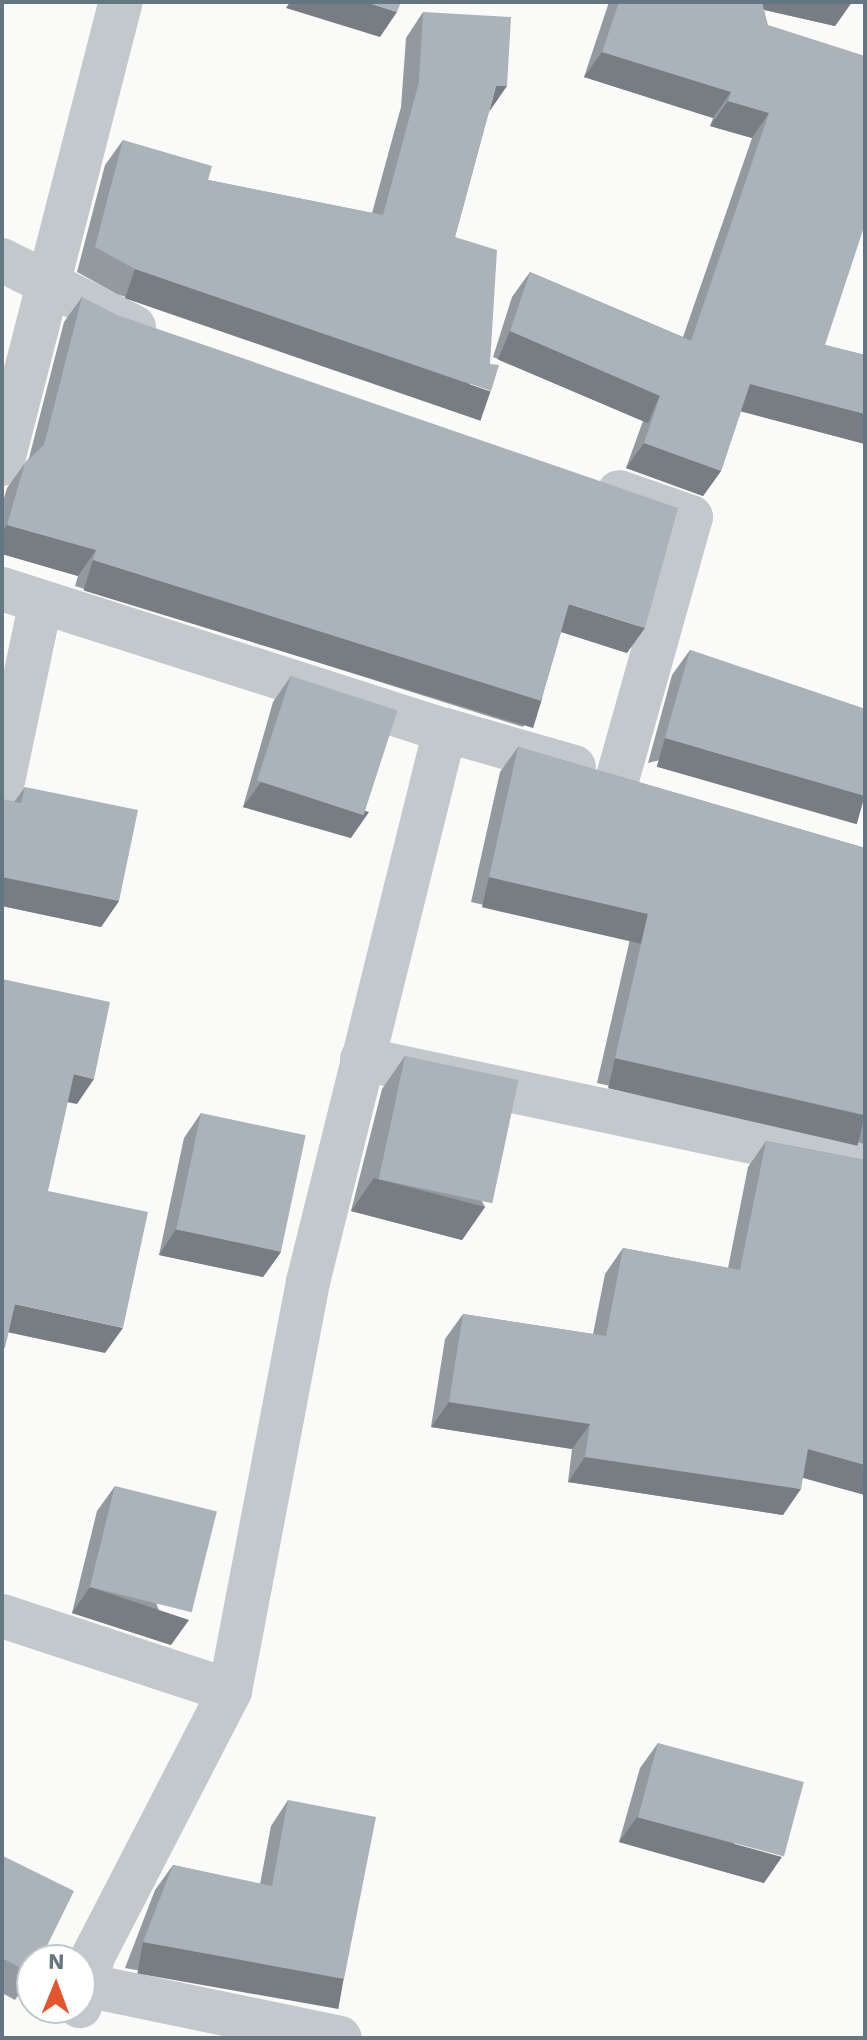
<!DOCTYPE html>
<style>
body{margin:0}
#map{position:relative;width:867px;height:2040px;overflow:hidden;background:#fafaf8;font-family:"Work Sans",sans-serif}
div>[style]{position:absolute}
.minor>*{height:44px;margin:-22px;padding:0 22px;transform-origin:22px;border-radius:22px;background:#c3c8cc}
.wall>*{inset:0;background:#929a9f}
.shaded-wall>*{inset:0;background:#777d82;transform-origin:0 0}
.building>*{inset:0;background:#aab3b9;transform-origin:0 0}
span{translate:-50% -50%;white-space:nowrap;text-align:center;line-height:1.15;-webkit-text-stroke:8px #fff;paint-order:stroke}
.frame{position:absolute;inset:0;border:4px solid #657683;pointer-events:none}
.north{position:absolute;left:16px;top:1944px;width:80px;height:80px;box-sizing:border-box;background:#fff;border:2px solid #c1c8cd;border-radius:50%;rotate:1deg;font-size:22px;font-weight:700;line-height:32px;text-align:center;color:#657683}
.north::after{content:'';display:block;margin:auto;width:28px;height:36px;background:#e4572e;clip-path:polygon(50% 0,100% 100%,50% 72%,0 100%)}
</style>
<div id="map">
<div class="minor">
<i style="left:2px;top:260px;width:148px;rotate:26.9deg"></i>
<i style="left:2px;top:464px;width:477px;rotate:-75.6deg"></i>
<i style="left:2px;top:589px;width:465px;rotate:17.7deg"></i>
<i style="left:445px;top:730px;width:569px;rotate:103.94deg"></i>
<i style="left:308px;top:1282px;width:416px;rotate:100.8deg"></i>
<i style="left:230px;top:1691px;width:299px;rotate:117.3deg"></i>
<i style="left:93px;top:1957px;width:51px;rotate:104.9deg"></i>
<i style="left:445px;top:730px;width:134px;rotate:16deg"></i>
<i style="left:617px;top:780px;width:273px;rotate:-74.3deg"></i>
<i style="left:691px;top:517px;width:76px;rotate:-160.9deg"></i>
<i style="left:2px;top:786px;width:185px;rotate:-78.1deg"></i>
<i style="left:362px;top:1059px;width:514px;rotate:12.01deg"></i>
<i style="left:2px;top:1616px;width:240px;rotate:18.2deg"></i>
<i style="left:85px;top:1985px;width:260px;rotate:11.7deg"></i>
</div>
<div class="wall">
<i style="clip-path:polygon(609px 2px,852px 2px,835px 26px,764px 10px,825px 345px,865px 355px,865px 444px,741px 411px,721px 471px,703px 496px,626px 468px,643px 421px,493px 357px,512px 297px,530px 272px,683px 337px,752px 138px,710px 126px,713px 118px,584px 77px)"></i>
<i style="clip-path:polygon(423px 12px,489px 111px,455px 237px,473px 416px,117px 294px,77px 272px,105px 165px,123px 140px,208px 180px,372px 213px,401px 107px,406px 38px)"></i>
<i style="clip-path:polygon(82px 297px,627px 653px,561px 632px,541px 701px,523px 727px,75px 586px,78px 576px,2px 554px,2px 505px,7px 488px,25px 463px,29px 458px,64px 322px)"></i>
<i style="clip-path:polygon(690px 650px,865px 709px,648px 763px,672px 675px)"></i>
<i style="clip-path:polygon(291px 676px,351px 838px,243px 807px,273px 702px)"></i>
<i style="clip-path:polygon(518px 747px,865px 848px,865px 1144px,597px 1083px,630px 939px,471px 902px,500px 772px)"></i>
<i style="clip-path:polygon(25px 787px,119px 901px,101px 927px,2px 906px,2px 799px,14px 802px)"></i>
<i style="clip-path:polygon(405px 1056px,485px 1207px,462px 1240px,351px 1211px,382px 1089px)"></i>
<i style="clip-path:polygon(201px 1113px,281px 1252px,263px 1277px,159px 1255px,184px 1138px)"></i>
<i style="clip-path:polygon(766px 1141px,865px 1160px,865px 1495px,803px 1478px,783px 1515px,568px 1482px,572px 1449px,431px 1427px,445px 1339px,463px 1314px,593px 1334px,605px 1274px,623px 1248px,728px 1268px,748px 1167px)"></i>
<i style="clip-path:polygon(115px 1486px,171px 1645px,72px 1613px,97px 1511px)"></i>
<i style="clip-path:polygon(658px 1743px,764px 1883px,619px 1842px,640px 1768px)"></i>
<i style="clip-path:polygon(288px 1800px,344px 1979px,326px 2005px,125px 1968px,155px 1890px,173px 1865px,260px 1884px,271px 1826px)"></i>
<i style="clip-path:polygon(2px 1858px,32px 1960px,32px 1976px,15px 2000px,2px 1993px)"></i>
</div>
<div class="shaded-wall">
<i style="clip-path:polygon(290px 2px,366px 2px,397px 12px,380px 37px,286px 8px)"></i>
<i style="clip-path:polygon(761px 2px,852px 2px,835px 26px,761px 9px)"></i>
<i style="clip-path:polygon(602px 52px,731px 92px,713px 118px,584px 77px)"></i>
<i style="clip-path:polygon(496px 86px,507px 86px,489px 112px)"></i>
<i style="clip-path:polygon(728px 101px,769px 113px,752px 138px,710px 126px)"></i>
<i style="left:135px;top:269px;width:376px;height:31px;rotate:19deg"></i>
<i style="left:510px;top:331px;width:163px;height:31px;rotate:23deg"></i>
<i style="clip-path:polygon(750px 384px,865px 414px,865px 444px,732px 409px)"></i>
<i style="clip-path:polygon(644px 443px,721px 471px,703px 496px,626px 468px)"></i>
<i style="clip-path:polygon(7px 525px,96px 550px,78px 576px,2px 554px,2px 532px)"></i>
<i style="left:93px;top:560px;width:470px;height:32px;rotate:17deg"></i>
<i style="clip-path:polygon(569px 604px,645px 628px,627px 653px,552px 629px)"></i>
<i style="left:665px;top:738px;width:208px;height:30px;rotate:16deg"></i>
<i style="clip-path:polygon(261px 782px,369px 812px,351px 838px,243px 807px)"></i>
<i style="clip-path:polygon(2px 877px,119px 901px,101px 927px,2px 906px)"></i>
<i style="left:489px;top:877px;width:163px;height:31px;rotate:13deg"></i>
<i style="left:615px;top:1058px;width:256px;height:31px;rotate:13deg"></i>
<i style="clip-path:polygon(74px 1074px,94px 1079px,77px 1104px,56px 1100px)"></i>
<i style="clip-path:polygon(374px 1178px,485px 1207px,462px 1240px,351px 1211px)"></i>
<i style="clip-path:polygon(176px 1229px,281px 1252px,263px 1277px,159px 1255px)"></i>
<i style="clip-path:polygon(15px 1304px,123px 1328px,105px 1353px,2px 1331px)"></i>
<i style="clip-path:polygon(449px 1402px,590px 1424px,572px 1449px,431px 1427px)"></i>
<i style="clip-path:polygon(808px 1449px,865px 1465px,865px 1495px,790px 1474px)"></i>
<i style="clip-path:polygon(585px 1457px,801px 1489px,783px 1515px,568px 1482px)"></i>
<i style="clip-path:polygon(90px 1587px,189px 1620px,171px 1645px,72px 1613px)"></i>
<i style="clip-path:polygon(637px 1817px,782px 1857px,764px 1883px,619px 1842px)"></i>
<i style="left:143px;top:1942px;width:204px;height:32px;rotate:10deg"></i>
</div>
<div class="building">
<i style="clip-path:polygon(366px 2px,401px 2px,397px 12px)"></i>
<i style="clip-path:polygon(619px 2px,762px 2px,768px 25px,865px 56px,865px 224px,825px 345px,865px 355px,865px 414px,750px 384px,721px 471px,644px 443px,660px 396px,510px 331px,530px 272px,691px 341px,769px 113px,728px 101px,731px 92px,602px 52px)"></i>
<i style="clip-path:polygon(423px 12px,511px 17px,507px 86px,496px 86px,455px 237px,497px 250px,490px 364px,499px 365px,491px 391px,135px 269px,95px 247px,123px 140px,212px 166px,208px 180px,383px 215px,419px 82px)"></i>
<i style="clip-path:polygon(82px 297px,117px 315px,678px 508px,645px 628px,569px 604px,541px 701px,93px 560px,96px 550px,7px 525px,25px 463px,44px 445px)"></i>
<i style="clip-path:polygon(690px 650px,865px 709px,865px 796px,665px 738px)"></i>
<i style="left:291px;top:676px;width:112px;height:110px;rotate:18deg"></i>
<i style="clip-path:polygon(518px 747px,865px 848px,865px 1115px,615px 1058px,648px 914px,489px 877px)"></i>
<i style="clip-path:polygon(25px 787px,138px 810px,119px 901px,2px 877px,2px 799px,21px 803px)"></i>
<i style="clip-path:polygon(2px 979px,110px 1002px,94px 1079px,74px 1074px,48px 1191px,148px 1212px,123px 1328px,15px 1304px,5px 1348px,2px 1348px)"></i>
<i style="left:405px;top:1056px;width:116px;height:126px;rotate:12deg"></i>
<i style="left:201px;top:1113px;width:107px;height:119px;rotate:12deg"></i>
<i style="clip-path:polygon(766px 1141px,865px 1160px,865px 1465px,808px 1449px,801px 1489px,585px 1457px,590px 1424px,449px 1402px,463px 1314px,606px 1336px,623px 1248px,740px 1270px)"></i>
<i style="left:115px;top:1486px;width:105px;height:104px;rotate:14deg"></i>
<i style="left:658px;top:1743px;width:151px;height:77px;rotate:15deg"></i>
<i style="clip-path:polygon(288px 1800px,376px 1817px,344px 1979px,143px 1942px,173px 1865px,272px 1886px)"></i>
<i style="clip-path:polygon(3px 1856px,74px 1891px,40px 1960px,32px 1960px,32px 1974px,2px 1958px,2px 1858px)"></i>
</div>
<div class="frame"></div>
<div class="north">N</div>
</div>
